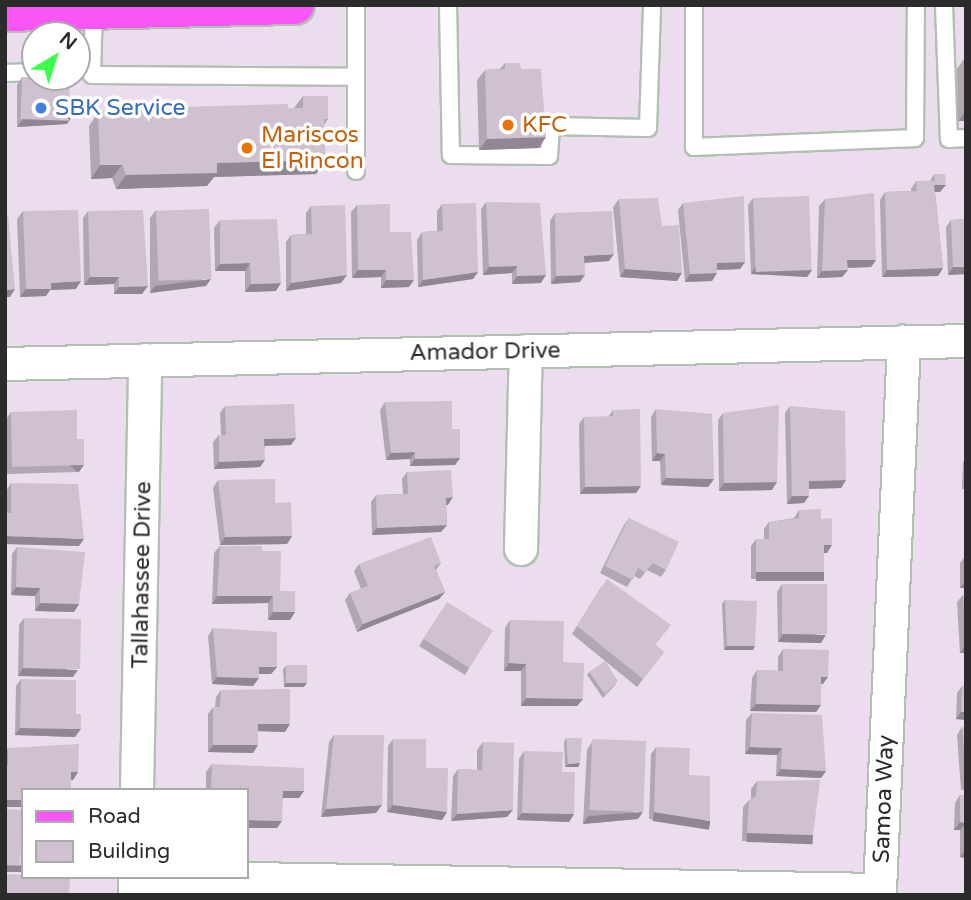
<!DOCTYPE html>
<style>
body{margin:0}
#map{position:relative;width:971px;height:900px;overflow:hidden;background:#ebddee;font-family:"Varela Round",sans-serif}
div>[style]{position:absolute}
.roads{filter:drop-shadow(2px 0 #b1c0b1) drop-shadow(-2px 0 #b1c0b1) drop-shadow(0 2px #b1c0b1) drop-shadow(0 -2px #b1c0b1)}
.lane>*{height:16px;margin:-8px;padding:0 8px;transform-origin:8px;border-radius:8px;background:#fff}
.street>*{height:32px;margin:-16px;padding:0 16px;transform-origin:16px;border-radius:16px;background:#fff}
.primary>*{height:38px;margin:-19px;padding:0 19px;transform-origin:19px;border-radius:19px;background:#f956f5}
.wall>*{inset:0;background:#b2a6b3}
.shaded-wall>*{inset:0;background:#918792;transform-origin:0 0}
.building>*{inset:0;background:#cfc1d0;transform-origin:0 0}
.dots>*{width:19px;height:19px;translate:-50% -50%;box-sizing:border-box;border:4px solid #fff;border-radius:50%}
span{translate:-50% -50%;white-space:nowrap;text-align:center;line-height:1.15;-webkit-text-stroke:7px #fff;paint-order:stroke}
.shop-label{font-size:23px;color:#366cbe}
.left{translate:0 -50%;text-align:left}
.food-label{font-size:23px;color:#c56008}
.street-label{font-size:23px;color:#2b2b2b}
.frame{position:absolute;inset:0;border:7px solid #2b2b2b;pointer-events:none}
.legend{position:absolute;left:21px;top:788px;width:228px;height:91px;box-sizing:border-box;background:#fff;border:2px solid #aaa;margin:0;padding:9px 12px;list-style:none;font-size:21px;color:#2b2b2b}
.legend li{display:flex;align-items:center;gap:14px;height:35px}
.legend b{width:35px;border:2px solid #aaa}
.north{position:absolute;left:21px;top:21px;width:70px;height:70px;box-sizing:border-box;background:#fff;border:2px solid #aaa;border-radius:50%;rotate:39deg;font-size:19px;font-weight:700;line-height:28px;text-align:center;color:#2b2b2b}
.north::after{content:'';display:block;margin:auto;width:24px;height:32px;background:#39ff48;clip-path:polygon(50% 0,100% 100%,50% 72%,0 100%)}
</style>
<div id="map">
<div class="roads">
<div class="lane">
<i style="left:356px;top:5px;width:166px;rotate:90deg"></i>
<i style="left:448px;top:5px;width:150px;rotate:88.9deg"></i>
<i style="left:451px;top:155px;width:98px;rotate:0.6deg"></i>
<i style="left:549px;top:156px;width:30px;rotate:-86deg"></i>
<i style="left:551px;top:126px;width:97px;rotate:1.2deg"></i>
<i style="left:648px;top:128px;width:123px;rotate:-88.1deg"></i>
<i style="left:694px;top:5px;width:142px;rotate:90deg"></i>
<i style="left:694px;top:147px;width:221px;rotate:-2.3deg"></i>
<i style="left:915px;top:138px;width:133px;rotate:-89.6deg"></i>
<i style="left:944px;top:5px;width:134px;rotate:87.9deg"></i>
<i style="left:949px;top:139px;width:17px;rotate:-3deg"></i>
<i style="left:94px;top:10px;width:65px;rotate:91.8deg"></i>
<i style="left:92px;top:75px;width:263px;rotate:0.4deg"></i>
<i style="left:5px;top:73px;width:30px;rotate:-2deg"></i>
</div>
<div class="street">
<i style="left:5px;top:364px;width:961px;rotate:-1.37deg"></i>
<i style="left:521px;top:549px;width:198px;rotate:-88.6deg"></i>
<i style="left:137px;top:790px;width:430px;rotate:-88.9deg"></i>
<i style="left:135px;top:895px;width:18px;rotate:-90deg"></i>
<i style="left:135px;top:877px;width:745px;rotate:1deg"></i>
<i style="left:880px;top:890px;width:549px;rotate:-87.49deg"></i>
</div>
<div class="primary">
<i style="left:5px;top:12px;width:290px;rotate:-1.4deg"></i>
</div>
</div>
<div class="wall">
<i style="clip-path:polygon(966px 56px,966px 121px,958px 121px,957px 69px)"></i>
<i style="clip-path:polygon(505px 63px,521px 69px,539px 148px,479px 150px,477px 80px,485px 70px,500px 69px)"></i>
<i style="clip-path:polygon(22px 77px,67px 124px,17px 127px,17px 85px)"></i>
<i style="clip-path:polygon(303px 96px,328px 119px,324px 125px,325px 160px,316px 174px,214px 177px,207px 186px,116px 189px,112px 178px,91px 179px,89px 126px,98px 113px,294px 108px)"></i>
<i style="clip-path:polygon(934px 174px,940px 192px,935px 192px,943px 268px,938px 276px,882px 277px,880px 200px,885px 192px,911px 191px,911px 189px,916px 181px,930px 181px)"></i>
<i style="clip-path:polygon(753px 198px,812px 270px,807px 277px,751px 274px,748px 205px)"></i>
<i style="clip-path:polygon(619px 199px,662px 226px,677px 281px,620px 277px,613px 207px)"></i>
<i style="clip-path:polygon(825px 199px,876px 260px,871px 267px,848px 268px,848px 270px,842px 277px,817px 278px,819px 206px)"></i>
<i style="clip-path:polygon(486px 202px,541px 283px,512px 284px,512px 273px,483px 275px,481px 209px)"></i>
<i style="clip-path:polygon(683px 203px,745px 262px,740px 269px,717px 270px,712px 281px,685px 282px,678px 210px)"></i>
<i style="clip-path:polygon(442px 204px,478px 272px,473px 279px,418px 287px,417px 240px,422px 232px,437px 231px,437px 211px)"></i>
<i style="clip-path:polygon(357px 205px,390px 232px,409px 287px,381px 288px,381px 277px,352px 278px,351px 212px)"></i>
<i style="clip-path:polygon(311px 206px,347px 275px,341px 283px,286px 291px,286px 242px,291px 235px,306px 234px,306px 213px)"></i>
<i style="clip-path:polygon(156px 210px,206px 286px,150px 293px,150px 218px)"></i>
<i style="clip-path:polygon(23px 211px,76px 289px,50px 290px,46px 296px,20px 297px,17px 219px)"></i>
<i style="clip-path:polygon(88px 211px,142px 294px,114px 294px,114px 284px,84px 285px,83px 218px)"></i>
<i style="clip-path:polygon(555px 213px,609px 261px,585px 263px,580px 282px,551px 284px,550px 221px)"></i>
<i style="clip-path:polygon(966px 219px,966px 274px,948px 275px,946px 227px,951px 220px)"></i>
<i style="clip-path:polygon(220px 220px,276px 291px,245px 292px,245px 271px,215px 271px,214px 228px)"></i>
<i style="clip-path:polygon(966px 395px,966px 451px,964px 451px)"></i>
<i style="clip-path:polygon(385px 402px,452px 429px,460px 458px,455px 465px,410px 466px,410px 459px,386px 460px,380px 410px)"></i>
<i style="clip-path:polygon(225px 406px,291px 445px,265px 446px,260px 467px,214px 469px,213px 442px,219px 435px,221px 435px,220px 413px)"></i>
<i style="clip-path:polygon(790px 406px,846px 480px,841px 488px,809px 489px,804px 503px,787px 504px,785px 413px)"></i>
<i style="clip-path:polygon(656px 409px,714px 479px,708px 487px,661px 485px,660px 461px,652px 461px,651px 417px)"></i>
<i style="clip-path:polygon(613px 410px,636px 493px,580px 494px,579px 424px,584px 417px,608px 417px)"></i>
<i style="clip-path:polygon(11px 412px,77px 439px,79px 472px,7px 474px,6px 419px)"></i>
<i style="clip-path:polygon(723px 413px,772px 490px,719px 491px,718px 420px)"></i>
<i style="clip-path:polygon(966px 458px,966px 489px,962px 489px,963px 462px)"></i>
<i style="clip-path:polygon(407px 472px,448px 505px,446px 505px,447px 525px,441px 532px,372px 535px,371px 502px,376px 495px,403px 494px,402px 479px)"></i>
<i style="clip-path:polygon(218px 480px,275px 503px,292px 536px,287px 544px,220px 545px,213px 488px)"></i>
<i style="clip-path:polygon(11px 483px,79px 546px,5px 544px,6px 491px)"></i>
<i style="clip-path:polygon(799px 510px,821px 519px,827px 553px,824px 553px,819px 579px,751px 579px,751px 546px,756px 539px,764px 539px,764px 529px,769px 522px,794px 518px)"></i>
<i style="clip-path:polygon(629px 518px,666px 570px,661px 577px,647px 570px,640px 579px,634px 576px,627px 587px,600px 573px,624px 525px)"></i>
<i style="clip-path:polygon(220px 546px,262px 551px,280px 591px,295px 612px,290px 620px,268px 620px,268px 603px,212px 604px,214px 553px)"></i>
<i style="clip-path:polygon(17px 547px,79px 604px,74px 612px,35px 611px,35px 596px,11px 595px,12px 554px)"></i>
<i style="clip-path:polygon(966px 555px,966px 588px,960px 588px,960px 563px)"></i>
<i style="clip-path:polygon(441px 563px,436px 570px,445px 592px,439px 599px,357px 632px,345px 600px,350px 593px,361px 589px,354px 571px,359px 564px)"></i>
<i style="clip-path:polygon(782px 584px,821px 643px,778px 642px,777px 592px)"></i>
<i style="clip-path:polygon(602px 586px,655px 645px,664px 652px,637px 687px,572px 634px)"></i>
<i style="clip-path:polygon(963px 595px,966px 595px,966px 653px,960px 653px,957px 602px)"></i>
<i style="clip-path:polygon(725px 600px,753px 650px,724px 650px,722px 604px)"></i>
<i style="clip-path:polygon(442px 610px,470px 667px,465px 675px,419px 646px)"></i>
<i style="clip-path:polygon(24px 618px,73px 677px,18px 676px,19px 625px)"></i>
<i style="clip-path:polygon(510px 620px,563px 662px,583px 699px,577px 706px,521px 706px,521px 671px,504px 671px,505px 628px)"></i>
<i style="clip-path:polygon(213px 628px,277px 667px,271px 674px,259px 674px,253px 686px,212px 684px,208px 636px)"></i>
<i style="clip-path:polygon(783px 649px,823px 684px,821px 684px,821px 705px,816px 712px,750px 711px,752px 678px,757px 670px,778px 671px,778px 657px)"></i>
<i style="clip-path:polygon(966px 661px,966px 720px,956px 719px,957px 693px,962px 686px,964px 686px,964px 663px)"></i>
<i style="clip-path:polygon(286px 666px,304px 687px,284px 687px,283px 669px)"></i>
<i style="clip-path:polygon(589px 672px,616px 684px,603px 698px,587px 675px)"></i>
<i style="clip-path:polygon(21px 679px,75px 737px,15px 735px,16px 686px)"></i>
<i style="clip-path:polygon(221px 690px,285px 732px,258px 731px,253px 753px,208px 752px,208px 714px,213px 707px,215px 707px,216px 697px)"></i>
<i style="clip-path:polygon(752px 713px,826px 771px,821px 778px,776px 776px,777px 755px,745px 754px,746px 720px)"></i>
<i style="clip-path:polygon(962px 727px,966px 727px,966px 790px,961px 790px,957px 735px)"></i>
<i style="clip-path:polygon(334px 735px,376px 813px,321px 817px,329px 742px)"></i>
<i style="clip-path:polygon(566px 738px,580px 763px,578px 767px,565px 767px,564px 742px)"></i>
<i style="clip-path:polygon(393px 739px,426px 768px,447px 812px,442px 820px,387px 812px,388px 746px)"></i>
<i style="clip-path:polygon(483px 742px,507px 817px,451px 821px,453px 776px,458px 769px,477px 770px,477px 750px)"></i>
<i style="clip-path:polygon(592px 742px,638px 819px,583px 824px,587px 750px)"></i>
<i style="clip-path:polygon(656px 747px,689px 775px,705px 828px,649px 819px,651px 754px)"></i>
<i style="clip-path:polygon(8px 748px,78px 772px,73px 780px,5px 807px,5px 753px)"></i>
<i style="clip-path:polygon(524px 751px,562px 772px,574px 814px,569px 822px,517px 820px,519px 759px)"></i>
<i style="clip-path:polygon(212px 764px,299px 798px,283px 798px,277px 828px,247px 828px,247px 790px,206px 790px,206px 772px)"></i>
<i style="clip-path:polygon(757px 781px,813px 835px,808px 843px,742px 841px,743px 807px,749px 800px,751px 799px,751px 789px)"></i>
<i style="clip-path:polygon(960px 795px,966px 795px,966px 858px,960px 857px,960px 830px,954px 830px,955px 803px)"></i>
</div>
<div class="shaded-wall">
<i style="clip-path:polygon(966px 111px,966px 121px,958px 121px)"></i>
<i style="clip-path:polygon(72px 117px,67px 124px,17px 127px,23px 119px)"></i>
<i style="clip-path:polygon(546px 137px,539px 148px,479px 150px,487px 139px)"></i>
<i style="clip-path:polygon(325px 160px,316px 174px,214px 177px,207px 186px,116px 189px,126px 175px,217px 163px)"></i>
<i style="clip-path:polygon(100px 165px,122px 165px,112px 178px,91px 179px)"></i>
<i style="clip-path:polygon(934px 185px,946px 185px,940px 192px,929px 192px)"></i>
<i style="clip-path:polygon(614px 254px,609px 261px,579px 263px,584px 256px)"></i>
<i style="clip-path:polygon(847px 260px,876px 260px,871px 267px,842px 268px)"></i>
<i style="clip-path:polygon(745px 262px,740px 269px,712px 270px,717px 263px)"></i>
<i style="clip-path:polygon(250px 263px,245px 271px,215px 271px,220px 264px)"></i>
<i style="clip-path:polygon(517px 266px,512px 273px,483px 275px,489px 267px)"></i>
<i style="clip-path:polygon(756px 266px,812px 270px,807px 277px,751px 274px)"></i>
<i style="clip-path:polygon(953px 267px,966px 267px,966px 274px,948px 275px)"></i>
<i style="clip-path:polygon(943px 268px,938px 276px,882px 277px,887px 270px)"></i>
<i style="clip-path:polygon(625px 269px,682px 273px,677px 281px,620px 277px)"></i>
<i style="clip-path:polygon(358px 270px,386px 270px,381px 277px,352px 278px)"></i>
<i style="clip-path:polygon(848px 270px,842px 277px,817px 278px,822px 271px)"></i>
<i style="clip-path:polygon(478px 272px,473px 279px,418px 287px,423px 280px)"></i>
<i style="clip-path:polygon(717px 273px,712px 281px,685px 282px,690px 274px)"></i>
<i style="clip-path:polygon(347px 275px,341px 283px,286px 291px,291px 283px)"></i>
<i style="clip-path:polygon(546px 275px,541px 283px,512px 284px,517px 276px)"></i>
<i style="clip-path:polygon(585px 275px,580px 282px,551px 284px,556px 276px)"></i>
<i style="clip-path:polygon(90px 277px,119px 277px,114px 284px,84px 285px)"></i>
<i style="clip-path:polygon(211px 279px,206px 286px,150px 293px,155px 286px)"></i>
<i style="clip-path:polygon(386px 280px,414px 280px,409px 287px,381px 288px)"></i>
<i style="clip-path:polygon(81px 281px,76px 289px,50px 290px,46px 296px,20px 297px,26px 289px,51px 283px)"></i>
<i style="clip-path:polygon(281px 283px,276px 291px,245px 292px,251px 284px)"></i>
<i style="clip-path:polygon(148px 286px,142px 294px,114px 294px,119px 287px)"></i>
<i style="clip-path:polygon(15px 289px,10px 297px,5px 297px,5px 290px)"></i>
<i style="clip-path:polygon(296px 438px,291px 445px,259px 446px,264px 439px)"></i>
<i style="clip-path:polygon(415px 452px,410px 459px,386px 460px,391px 453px)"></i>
<i style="clip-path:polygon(657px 453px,665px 454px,660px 461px,652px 461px)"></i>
<i style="clip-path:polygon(460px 458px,455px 465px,410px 466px,415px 459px)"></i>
<i style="clip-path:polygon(265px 460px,260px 467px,214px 469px,219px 462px)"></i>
<i style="left:84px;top:465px;width:9px;height:72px;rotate:126deg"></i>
<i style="clip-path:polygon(666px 478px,714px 479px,708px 487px,661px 485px)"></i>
<i style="clip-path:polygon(846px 480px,841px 488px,803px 489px,809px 481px)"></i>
<i style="clip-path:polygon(777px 482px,772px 490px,719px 491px,724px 483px)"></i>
<i style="clip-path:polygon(641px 486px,636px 493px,580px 494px,585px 487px)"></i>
<i style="clip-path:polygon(792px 496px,809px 496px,804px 503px,787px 504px)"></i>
<i style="clip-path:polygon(453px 497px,448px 505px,440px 505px,446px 498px)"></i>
<i style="clip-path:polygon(447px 525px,441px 532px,372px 535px,377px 528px)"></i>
<i style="clip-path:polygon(5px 536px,84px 539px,79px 546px,5px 544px)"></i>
<i style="clip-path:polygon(292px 536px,287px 544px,220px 545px,225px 537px)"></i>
<i style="clip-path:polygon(824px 545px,832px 545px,827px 553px,818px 553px)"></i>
<i style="left:756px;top:572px;width:68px;height:9px"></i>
<i style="clip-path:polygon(966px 581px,966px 588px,960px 588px)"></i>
<i style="clip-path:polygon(16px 587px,40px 588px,35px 596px,11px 595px)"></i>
<i style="clip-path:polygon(445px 592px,439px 599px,357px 632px,363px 624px)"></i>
<i style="clip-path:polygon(217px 596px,273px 596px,268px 603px,212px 604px)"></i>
<i style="clip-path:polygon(40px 603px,79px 604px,74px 612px,35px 611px)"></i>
<i style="clip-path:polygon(273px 612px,295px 612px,290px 620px,268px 620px)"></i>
<i style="clip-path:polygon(783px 634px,826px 635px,821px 643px,778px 642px)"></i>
<i style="clip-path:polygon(966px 645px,966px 653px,960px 653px)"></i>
<i style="clip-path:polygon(727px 646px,755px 646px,753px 650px,724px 650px)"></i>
<i style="clip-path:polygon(509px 663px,526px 664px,521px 671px,504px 671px)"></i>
<i style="clip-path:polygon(259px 667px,277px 667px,271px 674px,254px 674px)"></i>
<i style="clip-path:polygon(23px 668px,78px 670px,73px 677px,18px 676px)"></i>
<i style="clip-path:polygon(217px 677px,259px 678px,253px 686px,212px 684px)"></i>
<i style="clip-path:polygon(821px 677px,828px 677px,823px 684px,816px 684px)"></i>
<i style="clip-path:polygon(286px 683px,307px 683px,304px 687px,284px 687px)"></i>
<i style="clip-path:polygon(526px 698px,583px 699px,577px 706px,521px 706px)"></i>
<i style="clip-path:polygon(756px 704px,821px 705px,816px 712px,750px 711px)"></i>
<i style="clip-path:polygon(961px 712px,966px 712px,966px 720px,956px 719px)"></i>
<i style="clip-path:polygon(258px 724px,290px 724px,285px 732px,253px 731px)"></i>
<i style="clip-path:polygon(20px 728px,81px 729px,75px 737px,15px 735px)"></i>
<i style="clip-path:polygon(213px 745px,258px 745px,253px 753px,208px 752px)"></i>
<i style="clip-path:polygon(750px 747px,782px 748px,777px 755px,745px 754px)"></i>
<i style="clip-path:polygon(580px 763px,578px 767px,565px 767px,568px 764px)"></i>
<i style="clip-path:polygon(781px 769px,826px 771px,821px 778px,776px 776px)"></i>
<i style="clip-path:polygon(71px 772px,78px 772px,73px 780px,66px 779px)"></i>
<i style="clip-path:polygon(283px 791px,304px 791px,299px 798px,278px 798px)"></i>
<i style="left:5px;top:800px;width:18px;height:7px"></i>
<i style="clip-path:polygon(382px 805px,376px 813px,321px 817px,326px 809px)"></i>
<i style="clip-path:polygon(393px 805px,447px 812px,442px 820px,387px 812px)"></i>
<i style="clip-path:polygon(513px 810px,507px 817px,451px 821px,457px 814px)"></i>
<i style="clip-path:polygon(643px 812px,638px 819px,583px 824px,588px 816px)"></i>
<i style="left:654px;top:812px;width:57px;height:9px;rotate:9deg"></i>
<i style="clip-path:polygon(522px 813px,574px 814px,569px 822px,517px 820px)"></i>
<i style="clip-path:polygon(247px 820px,282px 821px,277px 828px,247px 828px)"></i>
<i style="clip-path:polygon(960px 822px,966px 823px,960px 830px,954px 830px)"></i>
<i style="left:747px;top:833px;width:66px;height:9px;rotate:2deg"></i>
<i style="clip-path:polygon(965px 850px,966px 858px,960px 857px)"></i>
<i style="left:5px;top:865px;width:18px;height:7px"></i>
</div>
<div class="building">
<i style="clip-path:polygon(505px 63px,520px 63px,521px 69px,541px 69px,546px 137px,487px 139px,485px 70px,505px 69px)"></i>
<i style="left:22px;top:77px;width:48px;height:42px;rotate:2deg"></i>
<i style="clip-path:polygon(303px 96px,328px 96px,328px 119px,324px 119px,325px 160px,217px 163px,217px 173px,126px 175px,122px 165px,100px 165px,98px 113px,109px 109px,288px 104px,288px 108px,303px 108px)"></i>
<i style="clip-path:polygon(934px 174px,945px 174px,946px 185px,934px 185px,943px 268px,887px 270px,885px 192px,917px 191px,916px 181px,935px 181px)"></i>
<i style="clip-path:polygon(874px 193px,876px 260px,847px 260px,848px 270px,822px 271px,825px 199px)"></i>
<i style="clip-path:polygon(744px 196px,745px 262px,717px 263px,717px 273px,690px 274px,683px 203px)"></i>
<i style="left:809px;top:196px;width:74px;height:56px;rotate:88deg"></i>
<i style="clip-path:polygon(658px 198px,662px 226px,679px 225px,682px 273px,625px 269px,619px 199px)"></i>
<i style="clip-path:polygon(486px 202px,540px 203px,546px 275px,517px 276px,517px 266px,489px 267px)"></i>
<i style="clip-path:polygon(476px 203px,478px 272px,423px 280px,422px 232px,443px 231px,442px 204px)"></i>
<i style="clip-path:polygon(390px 204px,390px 232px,411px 232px,414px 280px,386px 280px,386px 270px,358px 270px,357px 205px)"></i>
<i style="clip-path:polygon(345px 205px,347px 275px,291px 283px,291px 235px,312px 234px,311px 206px)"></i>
<i style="left:209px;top:209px;width:70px;height:53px;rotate:88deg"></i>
<i style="clip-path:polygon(78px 210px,81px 281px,51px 283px,51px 289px,26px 289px,23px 211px)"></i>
<i style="clip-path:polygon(143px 210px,148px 286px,119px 287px,119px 277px,90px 277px,88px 211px)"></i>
<i style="clip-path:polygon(612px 211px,614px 254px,584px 256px,585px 275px,556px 276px,555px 213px)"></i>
<i style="clip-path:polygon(5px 215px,8px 215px,15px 289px,5px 290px)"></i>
<i style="clip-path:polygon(277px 219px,281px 283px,251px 284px,250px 263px,220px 264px,220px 220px)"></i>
<i style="clip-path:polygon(966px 219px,966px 267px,953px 267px,951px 220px)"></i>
<i style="clip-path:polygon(452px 401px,452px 429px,460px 429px,460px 458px,415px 459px,415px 452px,391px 453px,385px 402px)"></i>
<i style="clip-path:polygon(294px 404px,296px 438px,264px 439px,265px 460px,219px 462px,219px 435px,226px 435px,225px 406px)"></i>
<i style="clip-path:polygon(779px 405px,777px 482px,724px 483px,723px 413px)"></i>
<i style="clip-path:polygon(790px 406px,845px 411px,846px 480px,809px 481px,809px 496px,792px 496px)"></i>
<i style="clip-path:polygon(640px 409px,641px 486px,585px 487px,584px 417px,613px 416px,613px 410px)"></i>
<i style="clip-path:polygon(656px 409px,712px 414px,714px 479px,666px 478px,665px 454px,657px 453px)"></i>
<i style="clip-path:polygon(77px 410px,77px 439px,84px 439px,84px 465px,12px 467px,11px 412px)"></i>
<i style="clip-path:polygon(451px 470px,453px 497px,446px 498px,447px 525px,377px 528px,376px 495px,408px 494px,407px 472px)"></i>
<i style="clip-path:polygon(275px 479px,275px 503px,291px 502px,292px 536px,225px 537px,218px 480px)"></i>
<i style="clip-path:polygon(11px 483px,78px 484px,84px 539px,5px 536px,5px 513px,11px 513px)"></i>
<i style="clip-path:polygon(821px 509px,821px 519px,832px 518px,832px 545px,824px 545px,824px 572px,756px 572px,756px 539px,769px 539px,769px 522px,799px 518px,799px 510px)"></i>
<i style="clip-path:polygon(629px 518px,679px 542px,666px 570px,653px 563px,645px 572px,638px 568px,633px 580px,605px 566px)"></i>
<i style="clip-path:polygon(431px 537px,441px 563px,434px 566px,445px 592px,363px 624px,350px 593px,368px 586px,359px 564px)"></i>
<i style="clip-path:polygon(220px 546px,262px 546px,262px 551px,281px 551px,280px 591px,295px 591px,295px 612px,273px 612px,273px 596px,217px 596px)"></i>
<i style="clip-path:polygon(17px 547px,85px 552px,79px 604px,40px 603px,40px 588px,16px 587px)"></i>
<i style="clip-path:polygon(607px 579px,671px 625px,655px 645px,664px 652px,643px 679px,577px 626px)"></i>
<i style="left:782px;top:584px;width:45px;height:50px"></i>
<i style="clip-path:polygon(963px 595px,966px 595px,966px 645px)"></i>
<i style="clip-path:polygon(725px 600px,757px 601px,755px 646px,727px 646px)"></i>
<i style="left:447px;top:602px;width:54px;height:44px;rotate:32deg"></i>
<i style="left:24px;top:618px;width:57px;height:50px;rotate:1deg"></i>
<i style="clip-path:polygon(510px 620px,564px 621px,563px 662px,584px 663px,583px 699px,526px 698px,526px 664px,509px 663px)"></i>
<i style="clip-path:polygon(213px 628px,277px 632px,277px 667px,259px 667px,259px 678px,217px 677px)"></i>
<i style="clip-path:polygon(783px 649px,829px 650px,828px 677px,821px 677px,821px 705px,756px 704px,757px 670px,783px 671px)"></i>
<i style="clip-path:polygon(605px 661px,618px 681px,605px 694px,589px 672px)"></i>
<i style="left:307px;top:665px;width:18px;height:21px;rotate:90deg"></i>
<i style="clip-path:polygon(21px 679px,76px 680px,76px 714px,81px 714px,81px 729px,20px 728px)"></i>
<i style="clip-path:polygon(962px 686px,966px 686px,966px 712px,961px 712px)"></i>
<i style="clip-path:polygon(290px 689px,290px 724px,258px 724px,258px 745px,213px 745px,213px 707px,220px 707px,221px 690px)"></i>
<i style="clip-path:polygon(752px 713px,822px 715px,826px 771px,781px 769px,782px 748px,750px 747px)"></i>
<i style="clip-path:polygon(962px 727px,966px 727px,966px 772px)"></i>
<i style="clip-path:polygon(334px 735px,384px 735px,382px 805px,326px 809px)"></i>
<i style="clip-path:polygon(566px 738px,582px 738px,580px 763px,568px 764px)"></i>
<i style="clip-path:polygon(393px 739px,426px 739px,426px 768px,448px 768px,447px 812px,393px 805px)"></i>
<i style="left:646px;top:741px;width:71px;height:54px;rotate:92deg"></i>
<i style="clip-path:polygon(483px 742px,514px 743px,513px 810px,457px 814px,458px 769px,482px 770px)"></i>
<i style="clip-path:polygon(79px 744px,78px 772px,71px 772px,71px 790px,23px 790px,23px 800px,5px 800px,5px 766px,8px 766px,8px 748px)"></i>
<i style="clip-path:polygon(656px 747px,690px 748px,689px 775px,710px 776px,710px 821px,654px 812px)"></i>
<i style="clip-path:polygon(524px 751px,563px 752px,562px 772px,575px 772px,574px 814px,522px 813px)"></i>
<i style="clip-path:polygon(212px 764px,304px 768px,304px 791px,283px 791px,282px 821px,247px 820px,247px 790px,211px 790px)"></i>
<i style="clip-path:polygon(820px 780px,813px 835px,747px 833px,749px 800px,756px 796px,757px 781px)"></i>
<i style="clip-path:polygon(960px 795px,966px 795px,966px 850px,966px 823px,960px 822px)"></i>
<i style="left:5px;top:809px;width:18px;height:56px;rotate:3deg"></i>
<i style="clip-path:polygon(5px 874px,23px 875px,23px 877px,70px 878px,69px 895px,5px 895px)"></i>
</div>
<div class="dots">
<i style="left:41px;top:108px;background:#3f7fe0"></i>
<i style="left:508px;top:125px;background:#e8710a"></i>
<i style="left:247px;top:148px;background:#e8710a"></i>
</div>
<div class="shop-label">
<span class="left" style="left:55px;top:108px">SBK Service</span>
</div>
<div class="food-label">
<span class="left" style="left:522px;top:125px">KFC</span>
<span class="left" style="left:261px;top:148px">Mariscos<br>El Rincon</span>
</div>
<div class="street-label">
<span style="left:485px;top:352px;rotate:-1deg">Amador Drive</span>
<span style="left:142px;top:575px;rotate:-89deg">Tallahassee Drive</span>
<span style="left:884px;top:799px;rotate:-88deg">Samoa Way</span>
</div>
<div class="frame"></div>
<ul class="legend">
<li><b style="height:9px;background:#f956f5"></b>Road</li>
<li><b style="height:19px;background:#cfc1d0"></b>Building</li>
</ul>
<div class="north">N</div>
</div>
